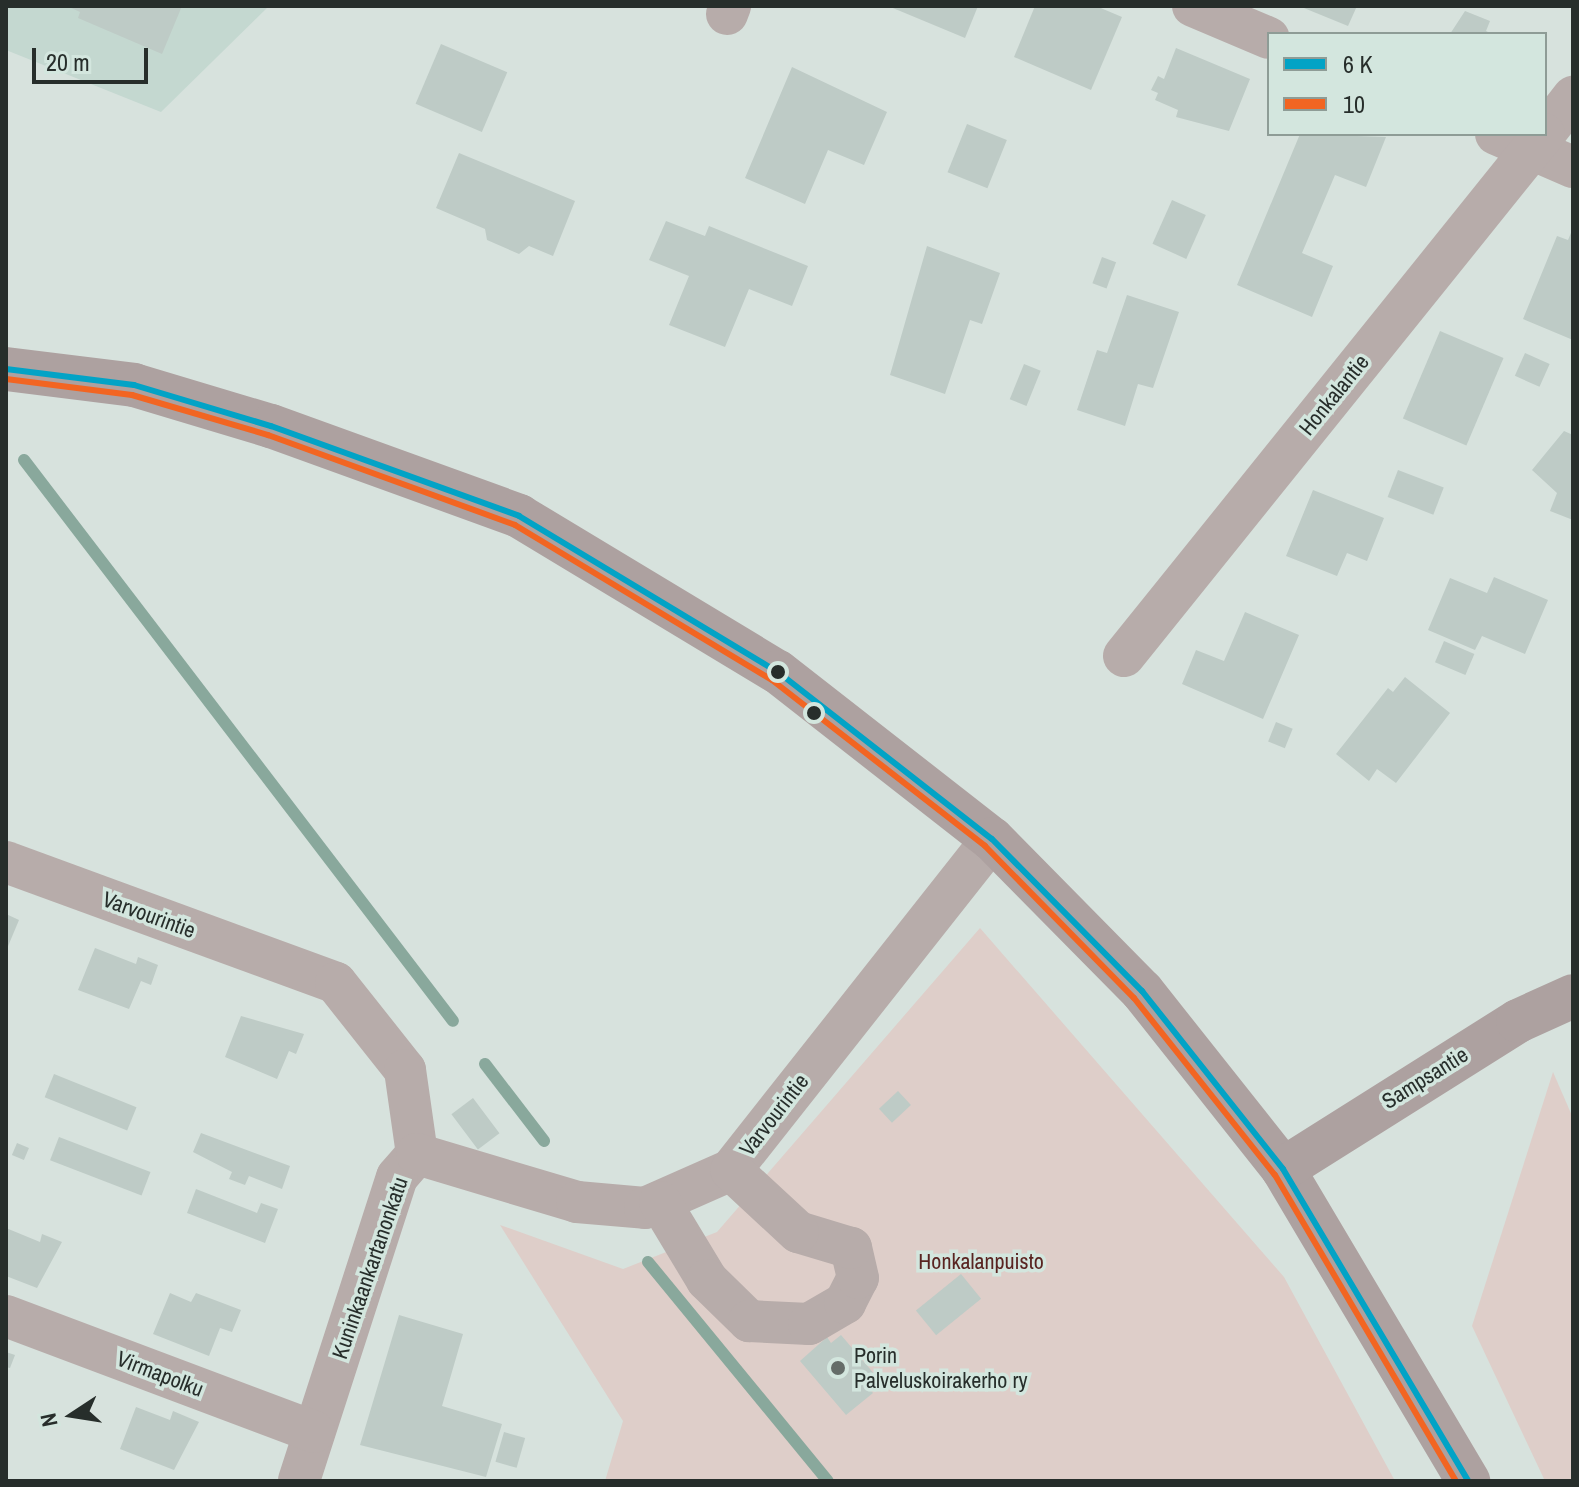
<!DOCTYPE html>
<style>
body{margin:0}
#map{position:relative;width:1579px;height:1487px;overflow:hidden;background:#d7e2dd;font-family:"Archivo Narrow",sans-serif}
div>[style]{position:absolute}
.built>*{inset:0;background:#c4d8d0}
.green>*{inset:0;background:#decec9}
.stream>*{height:12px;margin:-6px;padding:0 6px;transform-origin:6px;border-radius:6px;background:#89a89c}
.building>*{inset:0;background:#becbc6;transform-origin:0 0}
.street>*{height:42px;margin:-21px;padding:0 21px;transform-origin:21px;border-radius:21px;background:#b7acaa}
.secondary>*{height:44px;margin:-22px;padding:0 22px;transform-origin:22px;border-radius:22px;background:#ada1a0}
.bus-1>*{height:6px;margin:-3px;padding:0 3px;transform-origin:3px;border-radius:3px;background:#02a3c6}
.bus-2>*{height:6px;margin:-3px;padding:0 3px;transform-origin:3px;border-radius:3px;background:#f26522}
.dots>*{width:22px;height:22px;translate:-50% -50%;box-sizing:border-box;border:4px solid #d3e6de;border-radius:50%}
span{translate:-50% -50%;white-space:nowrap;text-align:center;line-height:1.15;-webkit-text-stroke:7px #d3e6de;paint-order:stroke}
.street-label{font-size:22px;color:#272e2b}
.park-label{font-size:22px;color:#592421}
.poi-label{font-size:22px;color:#272e2b}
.left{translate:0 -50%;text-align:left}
.frame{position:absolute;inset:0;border:8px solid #272e2b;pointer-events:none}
.legend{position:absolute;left:1267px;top:32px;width:280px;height:104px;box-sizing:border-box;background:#d3e6de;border:2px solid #8e9c96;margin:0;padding:10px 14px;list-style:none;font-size:24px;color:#272e2b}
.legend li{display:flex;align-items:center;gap:16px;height:40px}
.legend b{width:40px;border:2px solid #8e9c96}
.north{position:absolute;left:32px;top:1375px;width:80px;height:80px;-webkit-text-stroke:6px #d3e6de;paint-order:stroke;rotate:258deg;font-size:22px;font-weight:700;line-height:32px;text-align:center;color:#272e2b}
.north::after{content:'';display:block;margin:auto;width:28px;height:36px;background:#272e2b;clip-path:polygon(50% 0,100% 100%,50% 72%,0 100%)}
.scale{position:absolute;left:32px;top:48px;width:116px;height:36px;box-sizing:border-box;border:4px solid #272e2b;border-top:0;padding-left:10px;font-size:24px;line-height:28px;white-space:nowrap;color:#272e2b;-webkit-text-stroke:6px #d3e6de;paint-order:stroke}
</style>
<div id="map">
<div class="built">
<i style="clip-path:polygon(6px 6px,269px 6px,161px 112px,6px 50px)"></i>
</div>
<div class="green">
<i style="clip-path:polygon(980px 928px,1284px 1277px,1395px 1481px,605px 1481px,623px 1421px,500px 1225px,623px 1269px,717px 1232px)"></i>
<i style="clip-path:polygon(1553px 1072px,1573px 1118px,1573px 1481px,1545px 1481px,1472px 1326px)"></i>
</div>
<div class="stream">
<i style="left:24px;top:460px;width:706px;rotate:52.59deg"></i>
<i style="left:485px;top:1064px;width:97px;rotate:52.5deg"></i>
<i style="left:648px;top:1262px;width:283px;rotate:50.6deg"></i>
</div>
<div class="building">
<i style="clip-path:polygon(67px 6px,182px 6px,162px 54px,78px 18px,80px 12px)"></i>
<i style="clip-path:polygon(888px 6px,978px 6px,965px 38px)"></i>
<i style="clip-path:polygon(1035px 6px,1096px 6px,1122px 17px,1091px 90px,1014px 57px)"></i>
<i style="clip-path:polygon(1299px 6px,1357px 6px,1348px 26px)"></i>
<i style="clip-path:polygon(1465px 11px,1490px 21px,1486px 31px,1492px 34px,1450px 34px)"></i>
<i style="left:441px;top:44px;width:72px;height:65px;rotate:23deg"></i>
<i style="clip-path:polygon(1176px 48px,1250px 79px,1229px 131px,1176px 117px,1178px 110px,1155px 100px,1158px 93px,1151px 90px,1158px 76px,1164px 79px)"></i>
<i style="clip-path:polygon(792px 67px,887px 112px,864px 165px,828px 150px,805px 204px,745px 178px)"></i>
<i style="left:967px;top:124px;width:43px;height:52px;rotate:22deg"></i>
<i style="clip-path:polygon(1300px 134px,1386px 137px,1366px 187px,1335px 175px,1302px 253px,1333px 266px,1312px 317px,1237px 285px)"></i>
<i style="clip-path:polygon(459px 153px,575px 201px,553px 256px,529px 246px,519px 254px,487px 240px,485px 229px,436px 208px)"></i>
<i style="left:1172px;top:200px;width:37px;height:48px;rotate:24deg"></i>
<i style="clip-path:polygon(666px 221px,705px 236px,709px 226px,808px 266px,792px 306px,749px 289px,725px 347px,669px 325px,689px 276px,649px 260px)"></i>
<i style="clip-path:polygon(1573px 228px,1573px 340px,1523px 319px,1557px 236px,1568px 240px)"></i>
<i style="clip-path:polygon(927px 246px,1000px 273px,982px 324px,970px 320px,945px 394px,890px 375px)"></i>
<i style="left:1102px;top:257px;width:15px;height:28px;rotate:20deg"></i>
<i style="clip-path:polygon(1127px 295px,1179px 312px,1153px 388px,1138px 384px,1125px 426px,1077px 410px,1097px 350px,1107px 353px)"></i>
<i style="left:1440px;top:331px;width:69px;height:95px;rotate:23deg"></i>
<i style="left:1525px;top:353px;width:27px;height:25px;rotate:24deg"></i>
<i style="left:1024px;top:364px;width:18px;height:38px;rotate:22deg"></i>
<i style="clip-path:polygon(1564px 431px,1573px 435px,1573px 520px,1550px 511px,1557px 493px,1532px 470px)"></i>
<i style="left:1398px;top:470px;width:49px;height:29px;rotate:21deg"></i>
<i style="clip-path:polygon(1313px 490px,1384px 518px,1367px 561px,1347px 553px,1337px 576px,1286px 556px)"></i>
<i style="clip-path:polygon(1494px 577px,1548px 600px,1525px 654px,1482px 636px,1475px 650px,1428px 630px,1450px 578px,1487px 593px)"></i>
<i style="clip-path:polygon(1245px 612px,1299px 635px,1263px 719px,1182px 684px,1196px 650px,1224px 661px)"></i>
<i style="left:1444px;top:641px;width:33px;height:23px;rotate:23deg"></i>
<i style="clip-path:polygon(1405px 677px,1450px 713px,1396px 783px,1377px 769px,1369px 781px,1336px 754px,1388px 688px,1393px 692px)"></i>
<i style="left:1276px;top:722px;width:18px;height:21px;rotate:22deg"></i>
<i style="clip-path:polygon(6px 914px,19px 920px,6px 951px)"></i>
<i style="clip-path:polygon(95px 948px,136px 964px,138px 957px,158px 965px,151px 985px,141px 981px,129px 1009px,78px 990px)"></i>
<i style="clip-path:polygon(241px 1016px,304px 1034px,296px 1054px,289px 1051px,277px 1079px,225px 1057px)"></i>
<i style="left:54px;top:1074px;width:89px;height:25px;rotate:22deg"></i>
<i style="left:898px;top:1091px;width:19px;height:26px;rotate:47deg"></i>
<i style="left:473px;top:1098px;width:44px;height:27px;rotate:53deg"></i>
<i style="clip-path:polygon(201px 1133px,290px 1166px,282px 1189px,249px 1176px,245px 1185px,229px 1179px,232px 1172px,193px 1152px)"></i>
<i style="left:59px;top:1137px;width:98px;height:25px;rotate:21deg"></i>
<i style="left:17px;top:1143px;width:13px;height:13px;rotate:23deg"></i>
<i style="clip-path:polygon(196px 1189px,257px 1213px,261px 1203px,278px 1209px,265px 1243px,187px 1213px)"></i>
<i style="clip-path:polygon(6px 1228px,40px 1242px,42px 1234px,62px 1242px,37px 1288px,6px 1276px)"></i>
<i style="left:961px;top:1274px;width:32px;height:58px;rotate:51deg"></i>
<i style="clip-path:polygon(170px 1293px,191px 1302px,196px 1293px,241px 1310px,232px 1332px,220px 1328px,209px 1356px,153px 1334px)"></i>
<i style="clip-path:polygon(399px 1315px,463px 1334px,442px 1406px,502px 1424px,486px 1477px,360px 1445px)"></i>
<i style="clip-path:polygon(841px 1335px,876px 1376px,866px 1385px,873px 1393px,846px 1415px,800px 1361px,827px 1337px,831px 1343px)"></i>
<i style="clip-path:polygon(6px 1352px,15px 1355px,10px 1368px,6px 1367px)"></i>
<i style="clip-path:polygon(136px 1407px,170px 1420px,173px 1411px,199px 1422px,174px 1470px,120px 1449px)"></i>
<i style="left:504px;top:1432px;width:22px;height:31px;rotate:16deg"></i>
</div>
<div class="street">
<i style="left:1193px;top:6px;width:82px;rotate:22.8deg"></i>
<i style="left:727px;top:14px;width:9px;rotate:-69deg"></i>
<i style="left:1545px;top:133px;width:46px;rotate:-52.1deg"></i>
<i style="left:1496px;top:134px;width:84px;rotate:23.2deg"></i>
<i style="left:1124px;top:656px;width:670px;rotate:-51.18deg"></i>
<i style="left:6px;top:862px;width:351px;rotate:20.1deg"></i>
<i style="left:336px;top:983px;width:111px;rotate:51.6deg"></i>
<i style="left:405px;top:1070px;width:85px;rotate:81.9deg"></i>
<i style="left:417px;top:1154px;width:30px;rotate:131deg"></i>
<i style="left:397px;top:1177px;width:319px;rotate:107.9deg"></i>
<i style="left:417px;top:1154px;width:167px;rotate:16.7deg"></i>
<i style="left:577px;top:1202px;width:68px;rotate:5deg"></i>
<i style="left:645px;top:1208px;width:94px;rotate:-23.8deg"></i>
<i style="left:731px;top:1170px;width:422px;rotate:-51.7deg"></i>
<i style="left:660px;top:1202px;width:91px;rotate:58.9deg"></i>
<i style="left:707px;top:1280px;width:59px;rotate:44.3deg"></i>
<i style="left:749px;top:1321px;width:60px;rotate:2.9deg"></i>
<i style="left:809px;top:1324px;width:42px;rotate:-30.3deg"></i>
<i style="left:845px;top:1303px;width:28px;rotate:-63deg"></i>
<i style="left:858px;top:1278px;width:31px;rotate:-103deg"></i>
<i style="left:851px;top:1248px;width:55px;rotate:-163.2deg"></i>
<i style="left:798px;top:1232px;width:91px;rotate:-137.2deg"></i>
<i style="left:6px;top:1316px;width:329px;rotate:20.6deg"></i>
</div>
<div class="secondary">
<i style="left:6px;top:369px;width:129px;rotate:7.1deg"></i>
<i style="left:134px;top:385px;width:143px;rotate:16.7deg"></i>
<i style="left:271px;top:426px;width:264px;rotate:19.9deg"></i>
<i style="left:519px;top:516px;width:302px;rotate:31.1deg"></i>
<i style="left:778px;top:672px;width:271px;rotate:38deg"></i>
<i style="left:992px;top:839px;width:214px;rotate:45.4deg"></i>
<i style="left:1142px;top:991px;width:227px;rotate:51.6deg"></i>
<i style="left:1283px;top:1169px;width:363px;rotate:59.3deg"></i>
<i style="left:1283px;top:1169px;width:278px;rotate:-32.2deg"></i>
<i style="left:1518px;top:1021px;width:60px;rotate:-24.4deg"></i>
</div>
<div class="bus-1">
<i style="left:6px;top:369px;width:129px;rotate:7.1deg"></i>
<i style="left:134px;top:385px;width:143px;rotate:16.7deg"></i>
<i style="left:271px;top:426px;width:264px;rotate:19.9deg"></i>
<i style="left:519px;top:516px;width:302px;rotate:31.1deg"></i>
<i style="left:778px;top:672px;width:271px;rotate:38deg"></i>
<i style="left:992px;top:839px;width:214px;rotate:45.4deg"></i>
<i style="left:1142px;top:991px;width:227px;rotate:51.6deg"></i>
<i style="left:1283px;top:1169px;width:363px;rotate:59.3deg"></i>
</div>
<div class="bus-2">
<i style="left:6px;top:379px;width:127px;rotate:7.2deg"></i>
<i style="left:132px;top:395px;width:142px;rotate:16.4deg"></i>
<i style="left:268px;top:435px;width:263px;rotate:20deg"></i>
<i style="left:515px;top:525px;width:300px;rotate:31.1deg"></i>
<i style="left:772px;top:680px;width:270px;rotate:37.9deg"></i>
<i style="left:985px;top:846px;width:213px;rotate:45.6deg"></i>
<i style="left:1134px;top:998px;width:226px;rotate:51.5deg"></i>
<i style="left:1275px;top:1175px;width:356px;rotate:59.4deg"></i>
</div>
<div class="dots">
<i style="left:778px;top:672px;background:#272e2b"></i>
<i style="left:814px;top:713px;background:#272e2b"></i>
<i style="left:838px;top:1368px;background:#656d69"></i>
</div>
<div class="street-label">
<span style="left:1334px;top:395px;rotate:-51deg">Honkalantie</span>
<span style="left:149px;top:915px;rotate:20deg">Varvourintie</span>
<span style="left:1425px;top:1078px;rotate:-32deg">Sampsantie</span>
<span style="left:774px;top:1115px;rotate:-52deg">Varvourintie</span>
<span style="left:370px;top:1268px;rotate:-71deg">Kuninkaankartanonkatu</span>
<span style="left:160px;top:1374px;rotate:21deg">Virmapolku</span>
</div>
<div class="park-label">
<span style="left:981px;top:1262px">Honkalanpuisto</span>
</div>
<div class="poi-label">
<span class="left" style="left:854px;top:1368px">Porin<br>Palveluskoirakerho ry</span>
</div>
<div class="frame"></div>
<ul class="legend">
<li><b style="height:10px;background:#02a3c6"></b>6 K</li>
<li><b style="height:10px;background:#f26522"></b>10</li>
</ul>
<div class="north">N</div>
<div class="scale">20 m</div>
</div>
